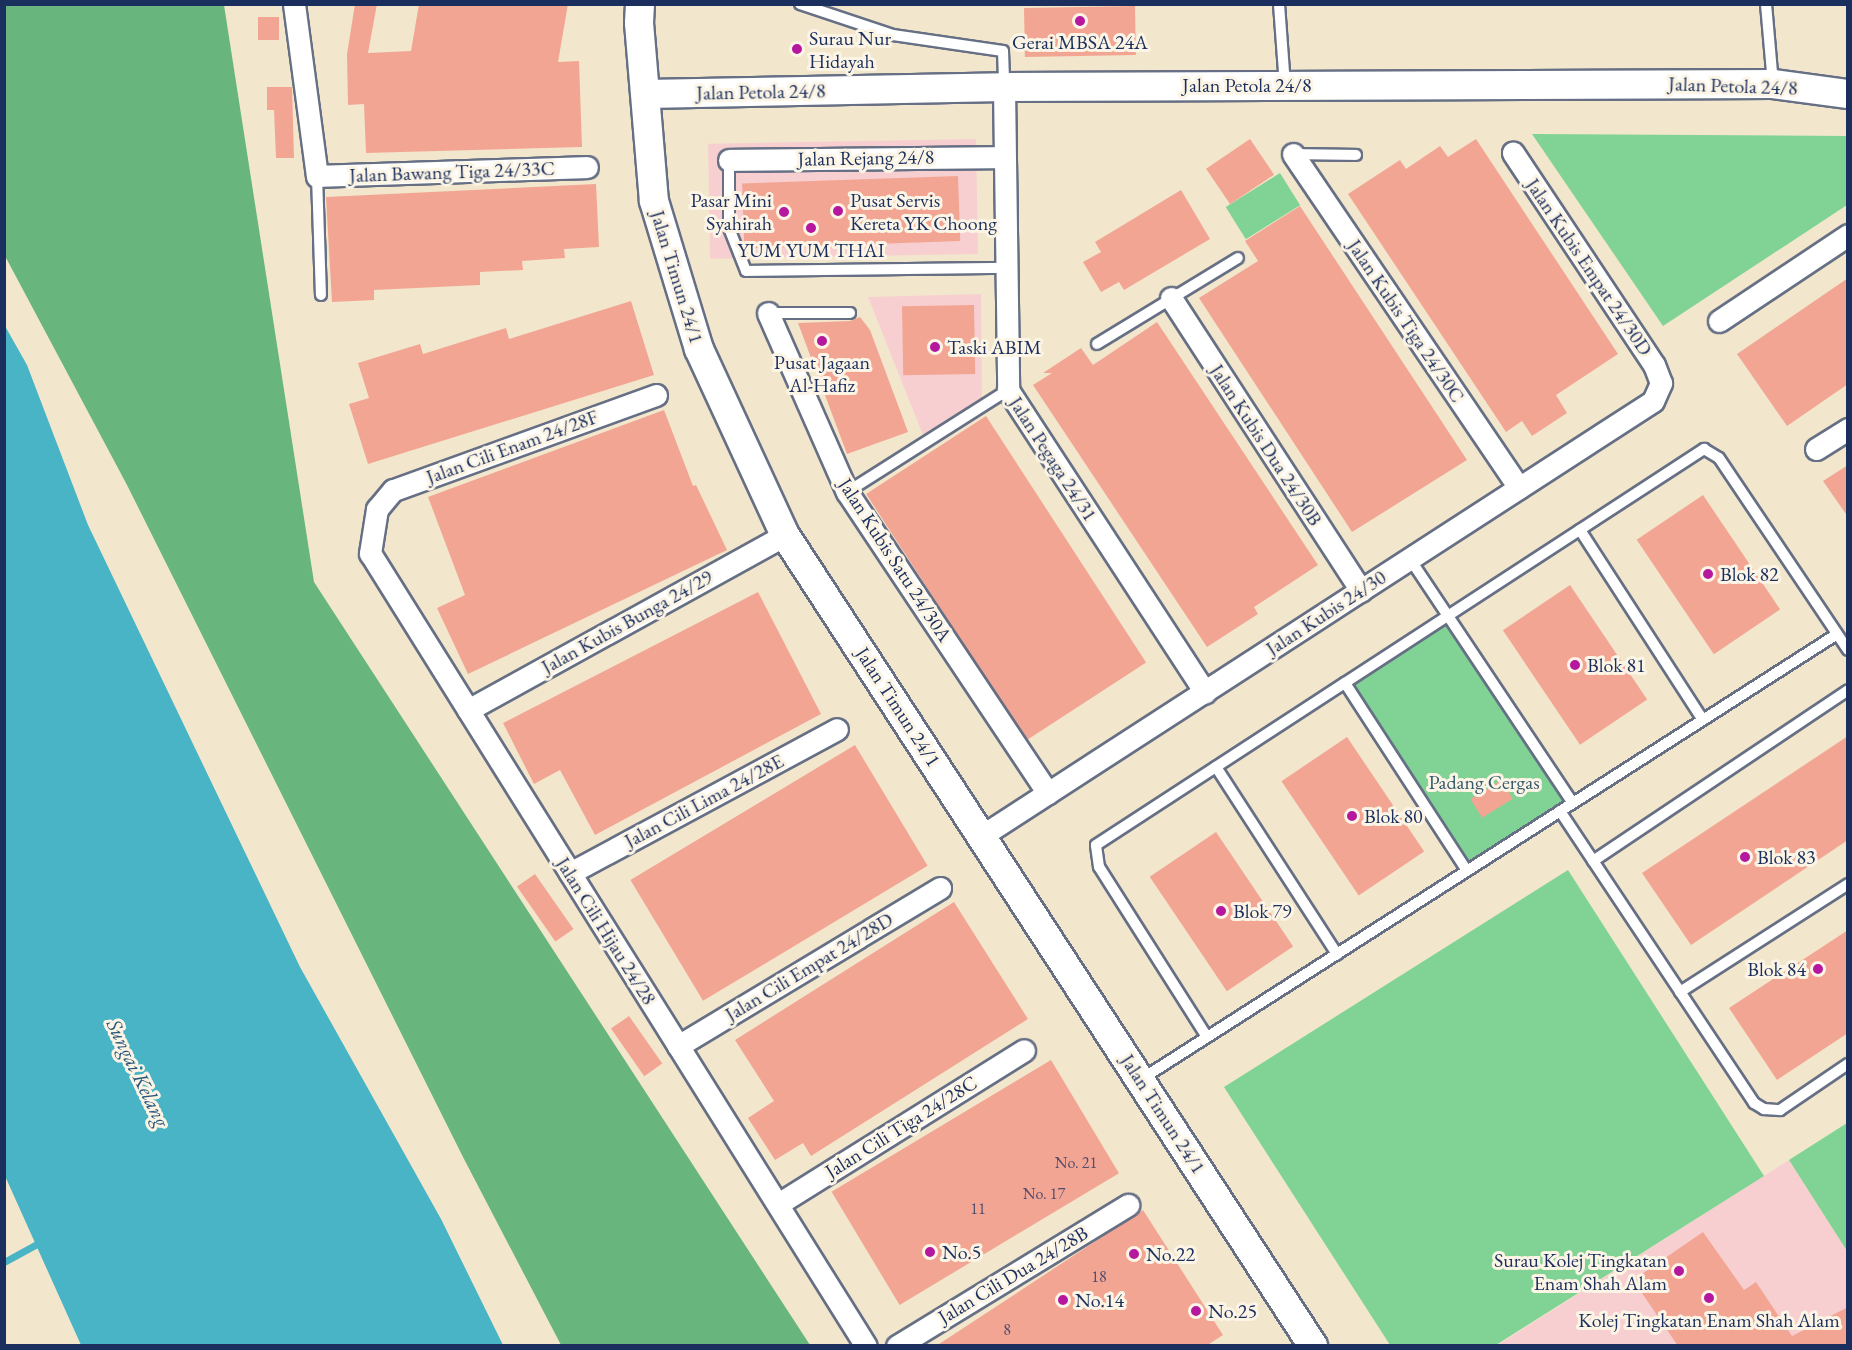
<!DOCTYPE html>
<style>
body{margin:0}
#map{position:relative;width:1852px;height:1350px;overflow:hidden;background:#f2e7cc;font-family:"EB Garamond",serif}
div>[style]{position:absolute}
.built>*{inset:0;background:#f7cfd0;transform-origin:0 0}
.green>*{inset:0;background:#80d395;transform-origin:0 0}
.forest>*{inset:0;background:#68b57e}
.water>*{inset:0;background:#48b4c5}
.stream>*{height:7px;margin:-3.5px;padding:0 3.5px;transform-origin:3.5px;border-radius:3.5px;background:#48b4c5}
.building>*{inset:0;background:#f3a594;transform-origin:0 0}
.roads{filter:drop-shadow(2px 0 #666f84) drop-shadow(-2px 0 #666f84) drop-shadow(0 2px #666f84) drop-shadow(0 -2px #666f84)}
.lane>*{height:10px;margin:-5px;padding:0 5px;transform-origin:5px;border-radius:5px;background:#fff}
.street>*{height:21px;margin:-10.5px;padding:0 10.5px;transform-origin:10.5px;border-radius:10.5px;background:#fff}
.secondary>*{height:28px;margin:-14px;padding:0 14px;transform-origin:14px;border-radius:14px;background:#fff}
.dots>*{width:16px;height:16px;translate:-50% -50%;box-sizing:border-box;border:3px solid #fcf5e5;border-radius:50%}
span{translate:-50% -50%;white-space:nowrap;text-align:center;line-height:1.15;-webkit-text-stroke:6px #fcf5e5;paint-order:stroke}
.number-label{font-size:16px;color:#514c6c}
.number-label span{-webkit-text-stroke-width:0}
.poi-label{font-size:20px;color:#1b2f5e}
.left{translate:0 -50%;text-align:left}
.right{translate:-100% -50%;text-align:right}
.street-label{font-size:20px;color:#1b2f5e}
.park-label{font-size:20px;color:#34586c}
.water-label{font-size:21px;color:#28577d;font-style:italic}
.frame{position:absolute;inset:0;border:6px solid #1b2f5e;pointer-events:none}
</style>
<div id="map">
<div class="built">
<i style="left:976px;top:139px;width:115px;height:268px;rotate:89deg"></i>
<i style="clip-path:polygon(981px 294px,982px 397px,923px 435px,868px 297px)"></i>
<i style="clip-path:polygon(1789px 1160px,1847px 1251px,1847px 1345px,1496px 1346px)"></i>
</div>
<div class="green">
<i style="clip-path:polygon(1532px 134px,1847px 136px,1847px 205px,1663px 326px)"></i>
<i style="left:1280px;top:173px;width:38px;height:64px;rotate:58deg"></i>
<i style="left:1448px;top:616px;width:225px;height:123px;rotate:56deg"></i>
<i style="clip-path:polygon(1568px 870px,1764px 1176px,1496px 1345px,1390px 1345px,1224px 1087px)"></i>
<i style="clip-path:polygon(1847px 1123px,1847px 1251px,1789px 1160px)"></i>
</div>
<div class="forest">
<i style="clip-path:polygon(4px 5px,224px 5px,314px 582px,810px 1345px,561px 1345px,463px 1157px,127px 485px,5px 256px)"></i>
</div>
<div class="water">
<i style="clip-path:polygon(5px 326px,27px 365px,88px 525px,300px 967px,441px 1219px,503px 1345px,81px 1345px,5px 1176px)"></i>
</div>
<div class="stream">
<i style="left:4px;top:1262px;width:46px;rotate:-28.8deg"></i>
</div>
<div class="building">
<i style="clip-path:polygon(355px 4px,377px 4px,368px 53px,411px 51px,419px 4px,568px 4px,558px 62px,579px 61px,582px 147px,366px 153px,364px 104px,348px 105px,347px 54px)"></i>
<i style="left:1135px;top:6px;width:49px;height:111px;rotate:89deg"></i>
<i style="left:258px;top:17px;width:21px;height:23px"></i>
<i style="clip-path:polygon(267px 87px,292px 87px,294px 158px,276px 158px,274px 110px,267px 110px)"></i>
<i style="left:1250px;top:139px;width:43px;height:53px;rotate:56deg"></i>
<i style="clip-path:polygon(1476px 139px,1618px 354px,1556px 395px,1567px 413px,1532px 436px,1522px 421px,1506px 432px,1348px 194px,1400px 160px,1406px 169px,1440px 146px,1448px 157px)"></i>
<i style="left:958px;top:176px;width:65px;height:216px;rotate:88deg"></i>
<i style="clip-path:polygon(596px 184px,599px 247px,564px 249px,565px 258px,522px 261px,523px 270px,480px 272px,480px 285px,374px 290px,374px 300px,332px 302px,326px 197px)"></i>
<i style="clip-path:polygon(1181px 190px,1210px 239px,1124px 290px,1119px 282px,1101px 292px,1083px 262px,1101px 252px,1095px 242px)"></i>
<i style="clip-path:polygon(1300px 206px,1467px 460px,1352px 532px,1199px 298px,1258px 261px,1245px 241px)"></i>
<i style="clip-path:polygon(1848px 278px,1848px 384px,1787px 426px,1737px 354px)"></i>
<i style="clip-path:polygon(631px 301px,654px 375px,368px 464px,349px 404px,369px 398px,358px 363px,420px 344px,423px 354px,506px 328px,509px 339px)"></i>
<i style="left:974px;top:305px;width:69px;height:72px;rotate:89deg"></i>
<i style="clip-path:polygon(860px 317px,870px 330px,908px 432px,847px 454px,798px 323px,850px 321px)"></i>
<i style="clip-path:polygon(1157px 322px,1318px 565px,1254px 607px,1258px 614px,1207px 647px,1033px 385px,1052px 373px,1043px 373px,1081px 348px,1093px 365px)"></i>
<i style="clip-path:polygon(664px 410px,693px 486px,696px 485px,727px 550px,468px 674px,437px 608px,465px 595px,428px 497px)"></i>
<i style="left:986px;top:416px;width:294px;height:143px;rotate:57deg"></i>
<i style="clip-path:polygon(1848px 465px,1848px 517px,1823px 481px)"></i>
<i style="left:1703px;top:495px;width:138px;height:80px;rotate:56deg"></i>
<i style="left:1570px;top:585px;width:138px;height:81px;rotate:56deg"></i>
<i style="clip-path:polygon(758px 592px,821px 714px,595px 835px,560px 770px,534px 784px,503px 723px)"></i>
<i style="clip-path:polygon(1848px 736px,1848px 840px,1691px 945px,1642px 873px)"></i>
<i style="left:1347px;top:737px;width:138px;height:79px;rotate:56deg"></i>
<i style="left:855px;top:745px;width:141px;height:262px;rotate:59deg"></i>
<i style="left:1501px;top:780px;width:22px;height:36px;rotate:58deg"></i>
<i style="left:1216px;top:832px;width:138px;height:80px;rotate:56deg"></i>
<i style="left:535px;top:874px;width:67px;height:22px;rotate:55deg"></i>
<i style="clip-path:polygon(954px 902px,1028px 1019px,811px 1156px,803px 1143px,775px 1160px,748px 1118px,774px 1101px,735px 1040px)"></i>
<i style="clip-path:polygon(1848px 930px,1848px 1033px,1777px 1080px,1729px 1008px)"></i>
<i style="left:629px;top:1016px;width:58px;height:22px;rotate:55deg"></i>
<i style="left:1051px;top:1060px;width:132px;height:256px;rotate:59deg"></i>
<i style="clip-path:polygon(1143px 1210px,1223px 1335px,1206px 1346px,936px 1346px)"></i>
<i style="clip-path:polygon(1703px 1232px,1744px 1290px,1756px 1282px,1792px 1336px,1848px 1307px,1848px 1346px,1678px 1346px,1633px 1280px)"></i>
</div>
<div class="roads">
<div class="lane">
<i style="left:800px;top:4px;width:98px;rotate:18.4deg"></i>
<i style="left:893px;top:35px;width:111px;rotate:8.3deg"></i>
<i style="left:1003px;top:51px;width:35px;rotate:88deg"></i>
<i style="left:1279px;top:4px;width:81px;rotate:85.8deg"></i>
<i style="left:1766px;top:4px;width:80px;rotate:85deg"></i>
<i style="left:1294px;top:154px;width:62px;rotate:0.9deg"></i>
<i style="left:729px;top:160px;width:68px;rotate:90deg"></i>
<i style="left:729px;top:228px;width:46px;rotate:68.4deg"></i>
<i style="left:746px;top:271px;width:261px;rotate:-0.7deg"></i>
<i style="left:317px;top:176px;width:119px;rotate:88.1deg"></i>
<i style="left:768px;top:313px;width:82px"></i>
<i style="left:1097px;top:344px;width:165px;rotate:-31.4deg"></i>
<i style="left:847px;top:492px;width:191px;rotate:-32.4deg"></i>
<i style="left:1580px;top:530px;width:226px;rotate:57.1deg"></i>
<i style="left:1410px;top:559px;width:293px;rotate:56.3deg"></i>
<i style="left:1345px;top:683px;width:224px;rotate:57deg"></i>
<i style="left:1216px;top:767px;width:223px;rotate:57.1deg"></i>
<i style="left:1560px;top:811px;width:351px;rotate:56.4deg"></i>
<i style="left:1754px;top:1103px;width:12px;rotate:31deg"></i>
<i style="left:1764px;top:1109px;width:16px;rotate:4deg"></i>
<i style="left:1780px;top:1110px;width:82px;rotate:-34.1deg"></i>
<i style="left:1593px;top:861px;width:307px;rotate:-33.8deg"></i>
<i style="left:1680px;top:992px;width:200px;rotate:-32.7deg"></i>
<i style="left:1207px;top:1037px;width:201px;rotate:-122.4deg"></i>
<i style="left:1099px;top:867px;width:22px;rotate:-98deg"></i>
<i style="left:1096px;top:845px;width:726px;rotate:-33.08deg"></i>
<i style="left:1704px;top:449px;width:17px;rotate:31deg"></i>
<i style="left:1719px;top:458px;width:231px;rotate:56.1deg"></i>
<i style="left:1140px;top:1080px;width:827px;rotate:-32.61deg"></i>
</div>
<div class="street">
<i style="left:294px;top:4px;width:174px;rotate:82.4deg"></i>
<i style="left:317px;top:176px;width:270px;rotate:-1.9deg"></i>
<i style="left:1004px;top:87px;width:303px;rotate:89.2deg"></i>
<i style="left:1008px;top:390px;width:361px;rotate:56.9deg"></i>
<i style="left:1293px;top:154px;width:403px;rotate:55.9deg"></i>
<i style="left:729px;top:160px;width:275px;rotate:-0.6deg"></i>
<i style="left:1171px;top:298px;width:349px;rotate:57deg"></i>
<i style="left:768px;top:313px;width:196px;rotate:66.2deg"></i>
<i style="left:847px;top:492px;width:362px;rotate:56.3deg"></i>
<i style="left:1719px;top:321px;width:155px;rotate:-33.7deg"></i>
<i style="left:656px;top:395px;width:280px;rotate:160.1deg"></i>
<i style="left:393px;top:490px;width:25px;rotate:130deg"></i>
<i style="left:377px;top:509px;width:45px;rotate:99deg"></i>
<i style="left:370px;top:553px;width:935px;rotate:57.98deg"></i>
<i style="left:1816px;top:449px;width:38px;rotate:-32deg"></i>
<i style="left:468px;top:710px;width:362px;rotate:-28.9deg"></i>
<i style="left:983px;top:835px;width:798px;rotate:-32.93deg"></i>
<i style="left:1653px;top:401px;width:20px;rotate:-66deg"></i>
<i style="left:1661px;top:383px;width:19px;rotate:-111deg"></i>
<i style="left:1654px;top:365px;width:255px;rotate:-123.6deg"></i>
<i style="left:570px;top:873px;width:303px;rotate:-28.3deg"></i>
<i style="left:678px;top:1046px;width:306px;rotate:-31.1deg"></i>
<i style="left:778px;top:1204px;width:290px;rotate:-32deg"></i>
<i style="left:897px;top:1346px;width:271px;rotate:-31.4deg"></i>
</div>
<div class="secondary">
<i style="left:640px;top:4px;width:19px;rotate:93deg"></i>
<i style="left:639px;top:23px;width:179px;rotate:85.2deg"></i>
<i style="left:654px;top:201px;width:155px;rotate:73.1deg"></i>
<i style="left:699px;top:349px;width:205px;rotate:65.2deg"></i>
<i style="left:785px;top:535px;width:968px;rotate:56.93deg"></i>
<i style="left:646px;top:94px;width:358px;rotate:-1.1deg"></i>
<i style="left:1004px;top:87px;width:769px;rotate:-0.22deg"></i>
<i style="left:1773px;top:84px;width:76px;rotate:7.6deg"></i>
</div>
</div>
<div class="dots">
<i style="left:1080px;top:21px;background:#b5179e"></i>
<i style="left:797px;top:49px;background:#b5179e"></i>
<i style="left:838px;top:211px;background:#b5179e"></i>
<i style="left:784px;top:212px;background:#b5179e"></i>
<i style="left:811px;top:228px;background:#b5179e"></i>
<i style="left:822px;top:341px;background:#b5179e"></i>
<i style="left:935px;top:347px;background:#b5179e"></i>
<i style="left:1708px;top:574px;background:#b5179e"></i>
<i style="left:1575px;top:665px;background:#b5179e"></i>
<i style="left:1352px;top:816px;background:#b5179e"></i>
<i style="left:1745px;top:857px;background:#b5179e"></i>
<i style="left:1221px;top:911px;background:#b5179e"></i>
<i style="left:1818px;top:969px;background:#b5179e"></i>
<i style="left:930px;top:1252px;background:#b5179e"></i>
<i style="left:1134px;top:1254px;background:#b5179e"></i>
<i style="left:1679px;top:1271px;background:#b5179e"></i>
<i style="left:1709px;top:1298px;background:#b5179e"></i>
<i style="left:1063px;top:1300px;background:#b5179e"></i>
<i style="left:1196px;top:1311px;background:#b5179e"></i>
</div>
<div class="number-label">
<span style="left:1076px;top:1163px">No. 21</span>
<span style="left:1044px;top:1194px">No. 17</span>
<span style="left:978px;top:1209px">11</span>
<span style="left:1099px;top:1277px">18</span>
<span style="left:1007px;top:1330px">8</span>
</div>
<div class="poi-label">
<span class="left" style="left:809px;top:50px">Surau Nur<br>Hidayah</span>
<span style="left:1080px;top:42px">Gerai MBSA 24A</span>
<span class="left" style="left:850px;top:212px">Pusat Servis<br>Kereta YK Choong</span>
<span class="right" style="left:772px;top:212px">Pasar Mini<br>Syahirah</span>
<span style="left:811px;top:250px">YUM YUM THAI</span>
<span class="left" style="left:947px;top:347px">Taski ABIM</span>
<span style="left:822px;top:374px">Pusat Jagaan<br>Al-Hafiz</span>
<span class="left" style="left:1720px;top:574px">Blok 82</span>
<span class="left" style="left:1587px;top:665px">Blok 81</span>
<span class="left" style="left:1364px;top:816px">Blok 80</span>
<span class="left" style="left:1757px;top:857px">Blok 83</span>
<span class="left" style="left:1233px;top:911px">Blok 79</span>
<span class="right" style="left:1806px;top:969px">Blok 84</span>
<span class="left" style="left:942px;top:1252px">No.5</span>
<span class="left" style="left:1146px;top:1254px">No.22</span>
<span class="right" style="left:1667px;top:1272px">Surau Kolej Tingkatan<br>Enam Shah Alam</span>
<span class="left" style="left:1075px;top:1300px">No.14</span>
<span class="left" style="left:1208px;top:1311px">No.25</span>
<span style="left:1709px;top:1320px">Kolej Tingkatan Enam Shah Alam</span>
</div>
<div class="street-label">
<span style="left:1247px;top:85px">Jalan Petola 24/8</span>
<span style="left:1733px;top:86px;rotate:2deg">Jalan Petola 24/8</span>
<span style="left:761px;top:92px;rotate:-1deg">Jalan Petola 24/8</span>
<span style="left:866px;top:158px;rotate:-1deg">Jalan Rejang 24/8</span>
<span style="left:452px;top:172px;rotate:-2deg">Jalan Bawang Tiga 24/33C</span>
<span style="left:1589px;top:267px;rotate:56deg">Jalan Kubis Empat 24/30D</span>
<span style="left:677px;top:277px;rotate:73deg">Jalan Timun 24/1</span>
<span style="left:1406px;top:321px;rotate:56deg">Jalan Kubis Tiga 24/30C</span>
<span style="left:1266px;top:445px;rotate:57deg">Jalan Kubis Dua 24/30B</span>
<span style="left:512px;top:447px;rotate:-20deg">Jalan Cili Enam 24/28F</span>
<span style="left:1053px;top:459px;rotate:57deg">Jalan Pegaga 24/31</span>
<span style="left:895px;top:560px;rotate:57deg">Jalan Kubis Satu 24/30A</span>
<span style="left:1326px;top:613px;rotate:-33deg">Jalan Kubis 24/30</span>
<span style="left:627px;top:622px;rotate:-29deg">Jalan Kubis Bunga 24/29</span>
<span style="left:898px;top:707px;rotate:57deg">Jalan Timun 24/1</span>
<span style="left:704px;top:801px;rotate:-28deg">Jalan Cili Lima 24/28E</span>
<span style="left:606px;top:931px;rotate:58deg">Jalan Cili Hijau 24/28</span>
<span style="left:809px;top:967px;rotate:-31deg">Jalan Cili Empat 24/28D</span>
<span style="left:1163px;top:1114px;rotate:57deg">Jalan Timun 24/1</span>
<span style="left:901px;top:1127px;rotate:-32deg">Jalan Cili Tiga 24/28C</span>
<span style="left:1013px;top:1275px;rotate:-31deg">Jalan Cili Dua 24/28B</span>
</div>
<div class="park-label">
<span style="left:1484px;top:782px">Padang Cergas</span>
</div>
<div class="water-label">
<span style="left:138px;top:1073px;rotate:64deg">Sungai Kelang</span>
</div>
<div class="frame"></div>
</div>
